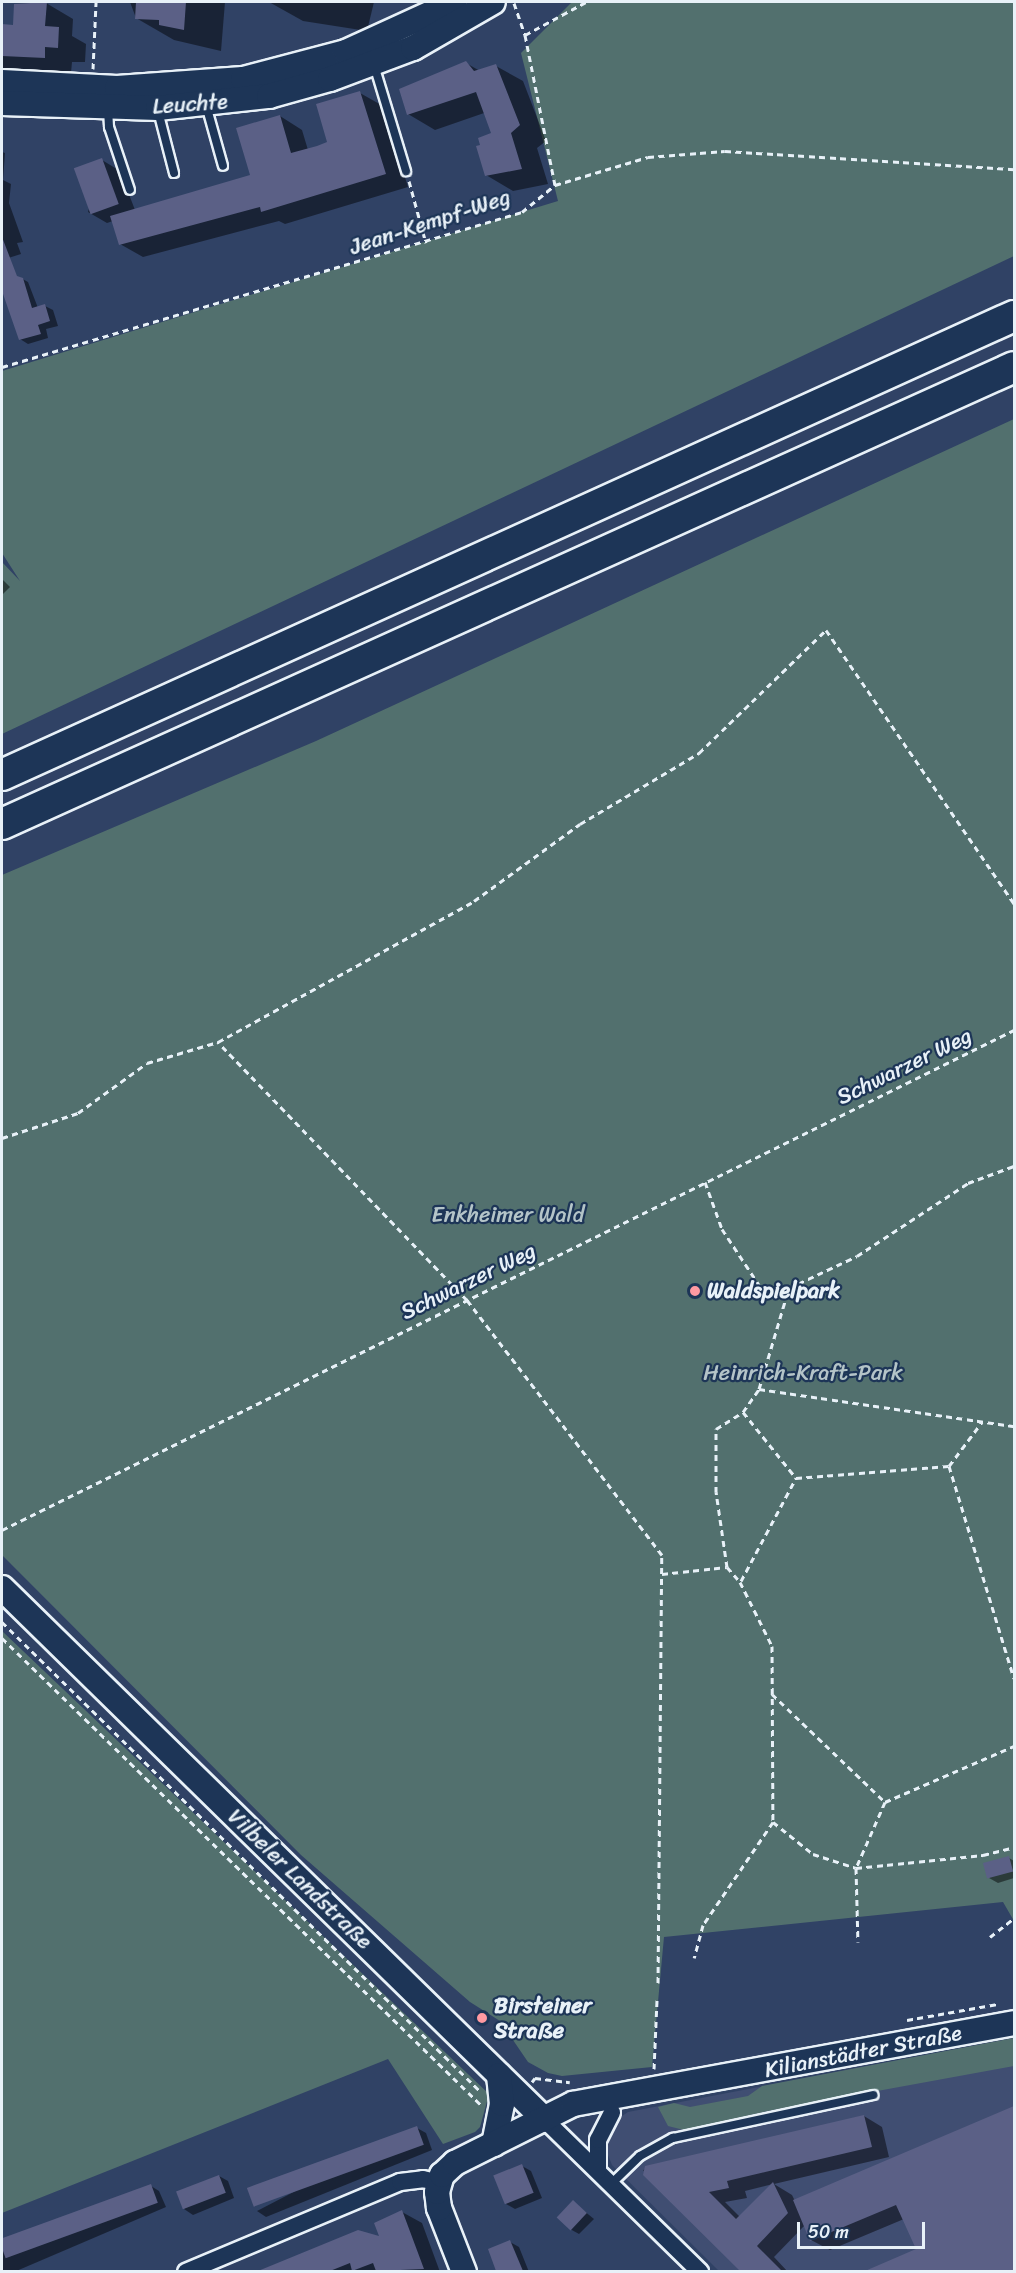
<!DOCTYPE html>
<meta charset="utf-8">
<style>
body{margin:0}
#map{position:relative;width:1016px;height:2273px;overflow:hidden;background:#304265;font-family:Sriracha,sans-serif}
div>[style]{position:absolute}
.built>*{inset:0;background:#404e72}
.green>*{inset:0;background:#52706e}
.shadow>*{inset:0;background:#0007}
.building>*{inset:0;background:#5b6086;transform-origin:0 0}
.path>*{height:3px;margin-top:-1.5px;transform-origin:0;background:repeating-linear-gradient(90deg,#e8f1f8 0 6px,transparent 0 10.5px)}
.roads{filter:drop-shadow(2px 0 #e8f1f8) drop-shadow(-2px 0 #e8f1f8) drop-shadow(0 2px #e8f1f8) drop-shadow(0 -2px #e8f1f8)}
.lane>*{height:8px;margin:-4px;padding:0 4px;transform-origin:4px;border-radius:4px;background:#1d3557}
.street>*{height:16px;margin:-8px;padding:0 8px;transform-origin:8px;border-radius:8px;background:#1d3557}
.secondary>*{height:24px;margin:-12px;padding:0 12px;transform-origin:12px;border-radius:12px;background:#1d3557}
.highway>*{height:30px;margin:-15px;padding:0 15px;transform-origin:15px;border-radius:15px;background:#1d3557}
.dots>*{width:16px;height:16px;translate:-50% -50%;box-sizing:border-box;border:3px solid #1d3557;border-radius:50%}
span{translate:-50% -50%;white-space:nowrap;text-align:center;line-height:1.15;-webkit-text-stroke:4.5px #1d3557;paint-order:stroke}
.street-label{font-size:22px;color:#e8f1f8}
.park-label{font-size:22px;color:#b4c4c8}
.poi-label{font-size:22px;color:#e8f1f8;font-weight:700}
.left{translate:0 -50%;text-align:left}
.frame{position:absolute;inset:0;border:3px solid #e8f1f8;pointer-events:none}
.scale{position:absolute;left:797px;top:2222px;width:128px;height:27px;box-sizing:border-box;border:3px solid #e8f1f8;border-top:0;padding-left:8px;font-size:18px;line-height:21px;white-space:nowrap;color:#e8f1f8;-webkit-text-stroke:4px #1d3557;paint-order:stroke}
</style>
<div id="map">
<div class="built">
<i style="clip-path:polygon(1014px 2038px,1014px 2271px,719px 2271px,612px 2165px,606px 2150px,613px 2122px,628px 2112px)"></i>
</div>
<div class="green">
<i style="clip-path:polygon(572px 2px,1014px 2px,1014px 256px,2px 734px,2px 562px,20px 581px,2px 553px,2px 371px,558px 201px,521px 53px)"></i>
<i style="clip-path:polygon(1014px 419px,1014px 1921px,1003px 1902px,664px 1937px,652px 2067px,562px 2076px,548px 2073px,528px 2062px,500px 2021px,470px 2002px,301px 1855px,2px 1555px,2px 875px,316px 741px)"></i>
<i style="clip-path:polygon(2px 1631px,489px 2094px,480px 2127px,475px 2132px,443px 2144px,388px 2059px,2px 2213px)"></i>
<i style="clip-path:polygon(1014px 2038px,1014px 2066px,768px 2111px,684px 2130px,668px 2126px,658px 2107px,674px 2103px,690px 2107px,748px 2096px,762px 2086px)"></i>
</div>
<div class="shadow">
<i style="clip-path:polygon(130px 2px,225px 2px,221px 51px,174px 40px,136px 18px)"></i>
<i style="clip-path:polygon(269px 2px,374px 2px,367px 31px,303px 21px)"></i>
<i style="clip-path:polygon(46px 3px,73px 19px,72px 36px,86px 44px,85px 62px,72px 62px,71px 73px,2px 70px,2px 26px,14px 26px,15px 4px)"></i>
<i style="clip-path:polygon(466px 63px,480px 71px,496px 66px,523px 81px,546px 141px,537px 148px,548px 184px,513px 191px,486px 175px,482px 146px,493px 134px,487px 112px,435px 130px,408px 114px)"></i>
<i style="clip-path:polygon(360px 93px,383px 106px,408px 187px,285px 224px,279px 221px,143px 257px,120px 244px,113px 221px,107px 223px,88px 212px,102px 160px,120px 171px,135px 210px,252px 176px,280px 116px,302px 130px,308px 150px,329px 143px)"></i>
<i style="clip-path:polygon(2px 152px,5px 153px,3px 180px,11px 184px,9px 203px,23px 242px,17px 243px,21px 254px,2px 260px)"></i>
<i style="clip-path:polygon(19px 277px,28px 282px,38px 308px,45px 306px,53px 310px,58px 326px,46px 329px,48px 338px,28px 344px,20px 339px,2px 286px)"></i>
<i style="clip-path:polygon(2px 579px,10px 587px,2px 595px)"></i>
<i style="clip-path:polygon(1009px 1858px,1014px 1861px,1014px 1878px,998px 1883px,989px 1878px)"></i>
<i style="clip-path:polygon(evenodd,1014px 2108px,1014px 2272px,869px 2272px,918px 2250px,904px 2219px,830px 2250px,811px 2240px,805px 2225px,774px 2257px,788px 2272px,742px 2272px,643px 2170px,864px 2116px,882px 2127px,889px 2157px,774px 2184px,792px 2195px,795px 2201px,1014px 2108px,773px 2184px,740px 2217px,725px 2202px,747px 2198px,745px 2191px,773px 2184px)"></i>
<i style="clip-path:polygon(417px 2128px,426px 2133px,432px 2150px,266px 2217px,257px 2211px)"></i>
<i style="clip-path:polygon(522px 2166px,531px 2171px,542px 2198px,515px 2209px,506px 2204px)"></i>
<i style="clip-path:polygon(219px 2176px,228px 2181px,234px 2198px,193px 2215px,184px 2209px)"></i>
<i style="clip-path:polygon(151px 2186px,159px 2191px,166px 2207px,14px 2272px,2px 2272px,2px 2251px)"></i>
<i style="clip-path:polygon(573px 2202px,594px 2219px,579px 2234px,570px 2229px)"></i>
<i style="clip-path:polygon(402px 2212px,422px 2223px,440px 2272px,269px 2272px,268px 2268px,382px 2238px)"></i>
<i style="clip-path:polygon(510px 2242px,519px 2247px,529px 2272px,498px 2272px,490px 2250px)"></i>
</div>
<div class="building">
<i style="clip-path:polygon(47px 2px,45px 26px,59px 27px,58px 48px,45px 47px,45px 58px,2px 56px,2px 24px,13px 25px,14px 4px)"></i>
<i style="clip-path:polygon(136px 2px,186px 2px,184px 30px,159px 25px,159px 20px,135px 19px)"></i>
<i style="clip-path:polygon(466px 61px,474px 71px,496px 64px,520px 125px,511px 133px,522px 169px,485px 176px,476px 146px,480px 145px,478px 138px,491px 133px,476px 92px,407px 115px,399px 89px)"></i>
<i style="clip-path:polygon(360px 91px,386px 174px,261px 212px,260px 207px,119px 245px,110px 216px,250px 175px,236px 128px,280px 115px,291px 153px,317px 146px,327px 142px,316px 104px)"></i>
<i style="left:102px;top:158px;width:49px;height:30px;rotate:70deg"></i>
<i style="clip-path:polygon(2px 237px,17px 276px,23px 278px,32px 308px,45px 304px,50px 321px,38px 325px,41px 334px,19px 340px,2px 291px)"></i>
<i style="left:1009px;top:1856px;width:16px;height:27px;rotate:75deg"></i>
<i style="clip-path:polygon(1014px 2106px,1014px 2271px,865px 2271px,916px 2249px,896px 2205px,810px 2241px,793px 2200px)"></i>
<i style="clip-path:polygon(864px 2115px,872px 2147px,727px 2181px,729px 2188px,709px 2192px,736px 2219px,773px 2182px,788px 2213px,757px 2246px,782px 2271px,740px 2271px,643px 2175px,645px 2166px)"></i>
<i style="left:417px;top:2126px;width:20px;height:181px;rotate:70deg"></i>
<i style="left:522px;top:2164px;width:31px;height:31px;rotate:68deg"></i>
<i style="left:219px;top:2175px;width:19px;height:46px;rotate:69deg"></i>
<i style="left:151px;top:2184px;width:20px;height:162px;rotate:70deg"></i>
<i style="left:573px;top:2200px;width:19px;height:24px;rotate:43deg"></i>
<i style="clip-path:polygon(402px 2210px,424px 2269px,376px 2271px,373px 2263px,352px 2271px,350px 2263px,330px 2271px,258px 2271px,358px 2230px,379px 2236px,374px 2223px)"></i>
<i style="clip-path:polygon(510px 2240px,523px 2271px,496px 2271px,488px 2249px)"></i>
</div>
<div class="path">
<i style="left:514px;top:3px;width:34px;rotate:71deg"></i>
<i style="left:525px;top:35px;width:153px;rotate:78.7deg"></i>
<i style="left:525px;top:35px;width:69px;rotate:-28.4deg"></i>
<i style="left:93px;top:69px;width:67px;rotate:-87.4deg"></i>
<i style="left:409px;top:181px;width:64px;rotate:74.7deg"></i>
<i style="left:2px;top:367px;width:543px;rotate:-16.6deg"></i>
<i style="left:522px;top:212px;width:43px;rotate:-39.3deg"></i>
<i style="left:555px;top:185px;width:97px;rotate:-16.8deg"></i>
<i style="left:648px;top:157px;width:77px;rotate:-4.5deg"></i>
<i style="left:725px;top:151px;width:290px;rotate:3.6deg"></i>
<i style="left:2px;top:1138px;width:80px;rotate:-18.2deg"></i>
<i style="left:78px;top:1113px;width:85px;rotate:-35.9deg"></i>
<i style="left:147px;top:1063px;width:74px;rotate:-16.5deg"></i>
<i style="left:705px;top:1182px;width:50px;rotate:70.1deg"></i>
<i style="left:722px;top:1229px;width:74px;rotate:56.5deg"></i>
<i style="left:763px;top:1291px;width:26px;rotate:-7deg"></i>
<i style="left:759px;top:1389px;width:258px;rotate:8.3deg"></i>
<i style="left:743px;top:1412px;width:85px;rotate:51.2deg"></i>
<i style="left:949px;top:1466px;width:222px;rotate:73deg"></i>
<i style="left:2px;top:1530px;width:1129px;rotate:-26.29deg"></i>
<i style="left:727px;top:1567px;width:76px;rotate:-98.3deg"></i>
<i style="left:716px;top:1492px;width:63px;rotate:-90deg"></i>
<i style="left:716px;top:1429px;width:32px;rotate:-32deg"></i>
<i style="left:743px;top:1412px;width:28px;rotate:-55deg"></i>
<i style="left:759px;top:1389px;width:105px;rotate:-73.5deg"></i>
<i style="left:789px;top:1288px;width:75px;rotate:-25.2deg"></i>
<i style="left:857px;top:1256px;width:133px;rotate:-33.3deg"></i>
<i style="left:968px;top:1183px;width:49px;rotate:-20.3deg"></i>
<i style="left:662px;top:1574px;width:65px;rotate:-6.1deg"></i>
<i style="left:727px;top:1567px;width:20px;rotate:49deg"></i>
<i style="left:740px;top:1582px;width:72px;rotate:63.4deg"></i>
<i style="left:772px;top:1646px;width:176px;rotate:89.7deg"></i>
<i style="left:773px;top:1822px;width:125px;rotate:124.2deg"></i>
<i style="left:703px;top:1925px;width:34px;rotate:105deg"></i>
<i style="left:741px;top:1581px;width:117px;rotate:-61.9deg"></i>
<i style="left:796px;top:1478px;width:153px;rotate:-4.5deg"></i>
<i style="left:949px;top:1466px;width:55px;rotate:-53.1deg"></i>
<i style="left:2px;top:1622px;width:671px;rotate:44.46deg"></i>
<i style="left:2px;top:1638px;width:669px;rotate:44.27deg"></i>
<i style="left:772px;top:1694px;width:156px;rotate:43.7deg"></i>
<i style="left:885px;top:1802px;width:72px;rotate:113.7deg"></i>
<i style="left:856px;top:1868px;width:74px;rotate:88.5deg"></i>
<i style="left:885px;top:1802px;width:141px;rotate:-23.5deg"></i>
<i style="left:773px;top:1822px;width:51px;rotate:38.7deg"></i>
<i style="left:813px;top:1854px;width:45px;rotate:18deg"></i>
<i style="left:856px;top:1868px;width:128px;rotate:-5.8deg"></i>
<i style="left:983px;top:1855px;width:32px;rotate:-14deg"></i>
<i style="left:990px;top:1937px;width:31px;rotate:-38deg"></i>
<i style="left:658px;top:1983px;width:428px;rotate:-89.5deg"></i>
<i style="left:662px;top:1555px;width:321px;rotate:-127.4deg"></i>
<i style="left:467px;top:1300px;width:359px;rotate:-134deg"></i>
<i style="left:218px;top:1042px;width:292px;rotate:-28.8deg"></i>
<i style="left:474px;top:901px;width:131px;rotate:-36deg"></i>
<i style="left:580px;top:824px;width:139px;rotate:-30.8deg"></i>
<i style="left:699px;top:753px;width:177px;rotate:-44.1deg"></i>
<i style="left:826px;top:630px;width:332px;rotate:55.5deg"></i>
<i style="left:907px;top:2020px;width:92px;rotate:-10deg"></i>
<i style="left:654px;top:2069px;width:69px;rotate:-87.5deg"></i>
<i style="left:532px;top:2082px;width:5px;rotate:-53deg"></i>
<i style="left:535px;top:2078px;width:35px;rotate:7deg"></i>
</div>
<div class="roads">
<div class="lane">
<i style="left:374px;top:65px;width:111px;rotate:73.2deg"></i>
<i style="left:206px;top:105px;width:63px;rotate:74.4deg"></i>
<i style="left:108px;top:108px;width:19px;rotate:87deg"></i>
<i style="left:109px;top:127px;width:66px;rotate:71.6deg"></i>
<i style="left:158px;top:111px;width:64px;rotate:75.5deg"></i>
<i style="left:611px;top:2184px;width:40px;rotate:-44deg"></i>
<i style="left:640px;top:2156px;width:38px;rotate:-29deg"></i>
<i style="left:673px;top:2138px;width:205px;rotate:-12.1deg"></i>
</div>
<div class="street">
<i style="left:545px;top:2120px;width:217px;rotate:44.4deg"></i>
<i style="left:598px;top:2171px;width:31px;rotate:-90deg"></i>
<i style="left:598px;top:2140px;width:31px;rotate:-63deg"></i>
<i style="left:186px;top:2272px;width:232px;rotate:-22.8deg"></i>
<i style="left:400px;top:2182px;width:23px;rotate:-7deg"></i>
<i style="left:423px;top:2179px;width:16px;rotate:14deg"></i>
</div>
<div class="secondary">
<i style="left:2px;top:82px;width:115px;rotate:3deg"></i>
<i style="left:117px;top:88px;width:126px;rotate:-4.1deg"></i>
<i style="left:243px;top:79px;width:106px;rotate:-14.7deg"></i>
<i style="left:346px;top:52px;width:120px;rotate:-24.6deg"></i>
<i style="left:2px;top:103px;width:156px;rotate:1.8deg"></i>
<i style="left:158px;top:108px;width:112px;rotate:-6.2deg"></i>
<i style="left:269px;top:96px;width:63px;rotate:-15.6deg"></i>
<i style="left:330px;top:79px;width:89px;rotate:-20.5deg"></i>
<i style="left:413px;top:48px;width:92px;rotate:-29.9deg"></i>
<i style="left:2px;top:1588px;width:760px;rotate:44.41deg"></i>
<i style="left:494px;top:2144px;width:41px;rotate:-78.7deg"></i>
<i style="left:502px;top:2104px;width:29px;rotate:-96deg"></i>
<i style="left:464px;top:2272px;width:69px;rotate:-111.3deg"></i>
<i style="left:439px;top:2208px;width:16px;rotate:-97deg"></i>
<i style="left:437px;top:2192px;width:18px;rotate:-74deg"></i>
<i style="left:442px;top:2175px;width:18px;rotate:-43deg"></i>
<i style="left:455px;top:2163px;width:132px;rotate:-26.6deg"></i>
<i style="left:573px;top:2104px;width:448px;rotate:-10.4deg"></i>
</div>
<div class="highway">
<i style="left:2px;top:775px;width:1111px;rotate:-24.4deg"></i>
<i style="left:2px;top:824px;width:1110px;rotate:-24.3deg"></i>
</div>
</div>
<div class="dots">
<i style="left:695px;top:1291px;background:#ff9aa2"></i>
<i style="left:482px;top:2018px;background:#ff9aa2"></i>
</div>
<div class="street-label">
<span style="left:190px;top:104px;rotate:-4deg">Leuchte</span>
<span style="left:430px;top:222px;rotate:-18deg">Jean-Kempf-Weg</span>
<span style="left:904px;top:1066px;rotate:-26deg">Schwarzer Weg</span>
<span style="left:468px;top:1281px;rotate:-26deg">Schwarzer Weg</span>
<span style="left:300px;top:1879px;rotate:44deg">Vilbeler Landstraße</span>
<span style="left:863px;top:2051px;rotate:-11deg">Kilianstädter Straße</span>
</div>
<div class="park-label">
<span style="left:508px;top:1215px">Enkheimer Wald</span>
<span style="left:803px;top:1373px">Heinrich-Kraft-Park</span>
</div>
<div class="poi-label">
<span class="left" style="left:707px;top:1291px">Waldspielpark</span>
<span class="left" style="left:494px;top:2018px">Birsteiner<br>Straße</span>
</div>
<div class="frame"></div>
<div class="scale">50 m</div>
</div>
